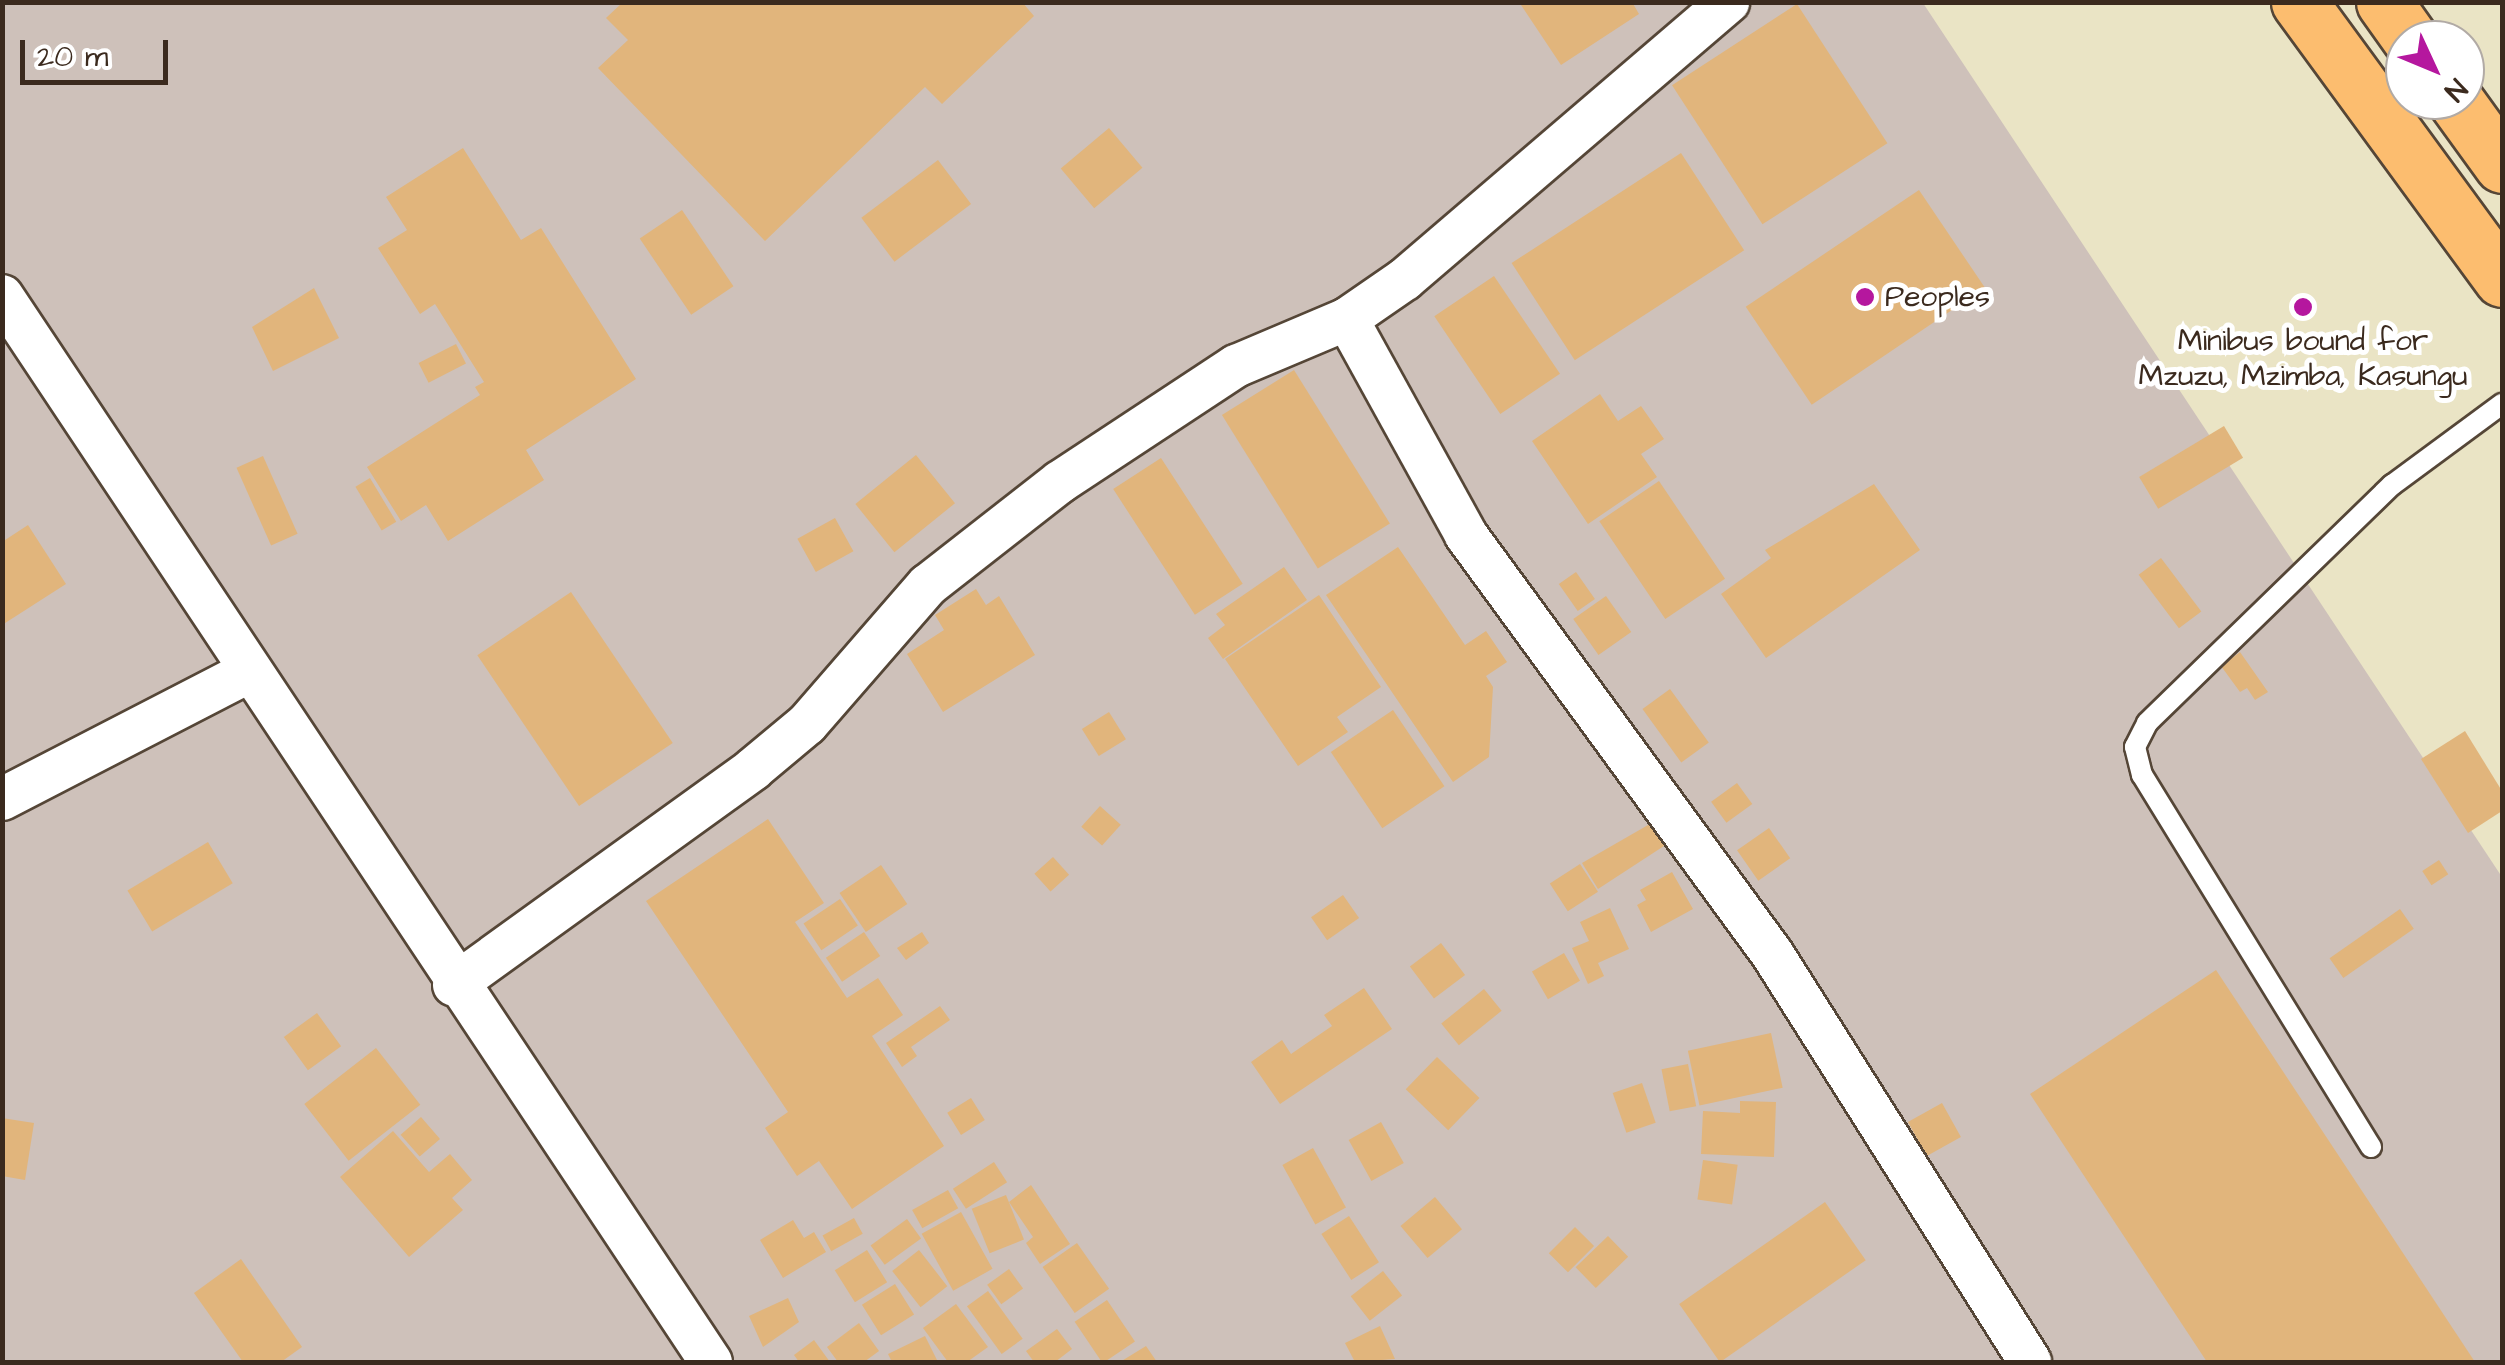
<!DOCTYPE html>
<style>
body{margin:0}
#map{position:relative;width:2505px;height:1365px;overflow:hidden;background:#eae4c5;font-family:"Architects Daughter",sans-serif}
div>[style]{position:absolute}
.industrial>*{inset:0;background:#cec1ba}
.building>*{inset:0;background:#e1b57c;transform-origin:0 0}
.roads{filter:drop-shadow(2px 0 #554637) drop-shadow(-2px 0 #554637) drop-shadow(0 2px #554637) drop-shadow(0 -2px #554637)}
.lane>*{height:20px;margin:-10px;padding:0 10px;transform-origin:10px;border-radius:10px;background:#fff}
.street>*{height:42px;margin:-21px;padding:0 21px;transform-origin:21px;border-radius:21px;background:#fff}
.highway>*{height:55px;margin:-27.5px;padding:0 27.5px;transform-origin:27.5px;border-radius:27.5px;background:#fcbd6f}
.dots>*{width:28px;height:28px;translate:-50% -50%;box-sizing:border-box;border:5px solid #fff;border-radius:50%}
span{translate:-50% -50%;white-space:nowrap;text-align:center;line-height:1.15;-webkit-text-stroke:10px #fff;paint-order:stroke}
.poi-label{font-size:30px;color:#3b2a1e}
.left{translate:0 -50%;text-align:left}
.frame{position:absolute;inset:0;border:5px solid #3b2a1e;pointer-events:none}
.north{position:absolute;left:2385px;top:20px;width:100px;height:100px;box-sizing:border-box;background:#fff;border:2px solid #b1aaa5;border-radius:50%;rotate:134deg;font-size:28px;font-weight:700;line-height:40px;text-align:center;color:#3b2a1e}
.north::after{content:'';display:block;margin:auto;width:35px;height:45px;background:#b5179e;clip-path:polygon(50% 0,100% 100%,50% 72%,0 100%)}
.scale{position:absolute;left:20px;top:40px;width:148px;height:45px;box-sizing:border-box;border:5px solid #3b2a1e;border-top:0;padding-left:12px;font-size:30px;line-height:35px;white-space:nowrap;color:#3b2a1e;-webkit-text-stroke:8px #fff;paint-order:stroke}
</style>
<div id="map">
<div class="industrial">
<i style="clip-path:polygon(3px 3px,1923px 3px,2502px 877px,2502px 1362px,3px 1362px)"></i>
</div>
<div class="building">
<i style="clip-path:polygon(623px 2px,1022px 2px,1034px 16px,942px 104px,925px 87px,765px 241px,598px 68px,628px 40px,606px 18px)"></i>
<i style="clip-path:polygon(1519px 2px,1632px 2px,1639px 14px,1561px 65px)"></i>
<i style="left:1797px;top:4px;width:166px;height:149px;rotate:57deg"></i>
<i style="left:1109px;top:128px;width:52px;height:63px;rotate:50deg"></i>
<i style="clip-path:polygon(463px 148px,521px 240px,541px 228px,636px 379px,526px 450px,544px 480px,448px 541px,426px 505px,401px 521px,367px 467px,480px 395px,475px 387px,484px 382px,435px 304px,420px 314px,378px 248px,407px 230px,386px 197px)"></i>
<i style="left:1681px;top:153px;width:116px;height:202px;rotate:57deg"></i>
<i style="left:938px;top:160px;width:55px;height:96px;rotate:53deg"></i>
<i style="left:1919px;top:190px;width:118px;height:209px;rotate:56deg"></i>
<i style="left:682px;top:210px;width:92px;height:51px;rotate:56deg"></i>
<i style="left:1494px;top:276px;width:118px;height:72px;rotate:56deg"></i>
<i style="clip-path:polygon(314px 288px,339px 338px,273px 371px,252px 327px)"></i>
<i style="left:456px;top:344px;width:22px;height:42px;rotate:63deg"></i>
<i style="left:1294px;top:370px;width:181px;height:85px;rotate:58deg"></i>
<i style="clip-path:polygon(1600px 394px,1618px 421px,1641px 406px,1664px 439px,1641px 454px,1657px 477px,1588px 524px,1532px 441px)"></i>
<i style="left:2224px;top:426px;width:37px;height:99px;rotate:59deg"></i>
<i style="left:916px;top:455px;width:62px;height:78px;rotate:51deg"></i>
<i style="left:263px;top:456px;width:85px;height:29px;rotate:66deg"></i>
<i style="left:1161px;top:458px;width:150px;height:57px;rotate:57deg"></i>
<i style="left:370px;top:478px;width:51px;height:17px;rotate:59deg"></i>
<i style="left:1659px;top:481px;width:118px;height:72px;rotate:56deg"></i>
<i style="clip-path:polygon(1874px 484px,1920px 550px,1766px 658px,1721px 594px,1771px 558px,1765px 550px)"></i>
<i style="left:835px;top:518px;width:38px;height:43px;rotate:61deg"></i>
<i style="clip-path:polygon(28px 525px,66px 584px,2px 625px,2px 542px)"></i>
<i style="clip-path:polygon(1398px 547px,1465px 645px,1486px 631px,1507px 662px,1486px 676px,1493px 687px,1489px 757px,1453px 782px,1326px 595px)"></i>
<i style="left:2161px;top:558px;width:67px;height:28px;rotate:53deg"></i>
<i style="clip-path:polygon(1284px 567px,1307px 600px,1223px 659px,1208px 638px,1225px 625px,1216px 614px)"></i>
<i style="left:1576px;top:572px;width:33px;height:21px;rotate:55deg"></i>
<i style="clip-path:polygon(976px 589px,986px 605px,999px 596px,1035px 655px,943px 712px,907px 654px,944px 630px,935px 615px)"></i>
<i style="left:571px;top:592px;width:182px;height:113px;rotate:56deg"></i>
<i style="clip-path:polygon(1319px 595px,1381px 687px,1337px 717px,1348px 732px,1298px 766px,1225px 659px)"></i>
<i style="left:1606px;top:596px;width:44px;height:40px;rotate:55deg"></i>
<i style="clip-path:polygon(2240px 652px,2268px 692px,2255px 700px,2247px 688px,2240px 692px,2221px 666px)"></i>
<i style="left:1670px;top:689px;width:66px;height:34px;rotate:54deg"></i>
<i style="left:1393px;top:710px;width:92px;height:75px;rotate:56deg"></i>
<i style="left:1109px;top:712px;width:32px;height:32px;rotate:58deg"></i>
<i style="clip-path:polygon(2465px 731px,2502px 791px,2502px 811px,2468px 833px,2421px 759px)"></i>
<i style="left:1737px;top:783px;width:26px;height:32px;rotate:54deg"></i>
<i style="left:1100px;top:806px;width:28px;height:28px;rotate:42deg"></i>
<i style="clip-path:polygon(768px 819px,824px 903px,795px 922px,847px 998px,878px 978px,903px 1015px,872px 1036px,944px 1146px,852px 1209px,819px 1161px,797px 1176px,765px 1128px,788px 1112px,646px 901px)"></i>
<i style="clip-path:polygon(1655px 821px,1667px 844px,1598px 889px,1582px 863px)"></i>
<i style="left:1769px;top:828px;width:37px;height:39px;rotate:55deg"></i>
<i style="left:208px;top:842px;width:48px;height:94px;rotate:59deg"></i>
<i style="left:1053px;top:857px;width:24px;height:25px;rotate:48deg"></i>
<i style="left:2439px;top:860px;width:17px;height:20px;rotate:57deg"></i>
<i style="left:1580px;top:864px;width:33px;height:36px;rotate:57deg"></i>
<i style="left:881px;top:865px;width:47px;height:50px;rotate:56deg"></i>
<i style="clip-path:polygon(1672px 872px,1693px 909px,1651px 932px,1637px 905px,1646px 900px,1640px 890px)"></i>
<i style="left:1343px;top:895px;width:28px;height:39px;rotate:55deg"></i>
<i style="left:840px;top:899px;width:32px;height:44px;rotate:56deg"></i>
<i style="clip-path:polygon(1610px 908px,1629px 949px,1598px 963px,1604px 976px,1588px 984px,1572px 948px,1589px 941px,1580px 922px)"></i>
<i style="left:2400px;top:909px;width:24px;height:86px;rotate:55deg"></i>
<i style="left:864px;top:932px;width:29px;height:46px;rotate:56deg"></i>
<i style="clip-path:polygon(922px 932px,929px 943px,906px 960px,897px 948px)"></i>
<i style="left:1441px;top:943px;width:40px;height:39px;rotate:53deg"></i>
<i style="left:1564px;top:953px;width:32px;height:37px;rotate:60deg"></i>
<i style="clip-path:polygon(2216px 970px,2475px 1362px,2207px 1362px,2030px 1094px)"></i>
<i style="clip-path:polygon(1364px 988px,1392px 1029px,1280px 1104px,1251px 1062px,1282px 1040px,1291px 1054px,1332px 1026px,1324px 1015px)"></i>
<i style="left:1484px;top:989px;width:28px;height:55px;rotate:51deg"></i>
<i style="clip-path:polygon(940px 1006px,950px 1020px,911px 1047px,917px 1056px,902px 1067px,886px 1043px)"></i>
<i style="left:317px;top:1013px;width:41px;height:41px;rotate:54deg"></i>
<i style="left:1771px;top:1033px;width:56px;height:85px;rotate:78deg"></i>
<i style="left:376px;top:1048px;width:72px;height:91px;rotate:52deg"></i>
<i style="left:1437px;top:1057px;width:59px;height:45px;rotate:44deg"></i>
<i style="left:1688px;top:1064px;width:43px;height:27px;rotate:79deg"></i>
<i style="left:1642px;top:1083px;width:42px;height:31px;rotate:71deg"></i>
<i style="left:971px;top:1098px;width:26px;height:28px;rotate:58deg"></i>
<i style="clip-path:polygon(1740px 1101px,1776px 1102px,1774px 1157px,1701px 1154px,1703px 1111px,1740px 1113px)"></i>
<i style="left:1942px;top:1103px;width:39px;height:39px;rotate:61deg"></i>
<i style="left:421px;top:1117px;width:29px;height:27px;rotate:49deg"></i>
<i style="clip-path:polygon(2px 1118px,34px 1123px,25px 1180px,2px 1176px)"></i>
<i style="left:1381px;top:1122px;width:47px;height:37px;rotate:61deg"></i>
<i style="clip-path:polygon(393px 1131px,429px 1172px,450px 1154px,472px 1180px,452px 1198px,463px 1210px,409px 1257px,340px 1177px)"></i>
<i style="left:1313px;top:1148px;width:68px;height:35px;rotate:61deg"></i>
<i style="left:1703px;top:1160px;width:35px;height:40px;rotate:8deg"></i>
<i style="left:994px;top:1162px;width:24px;height:49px;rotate:57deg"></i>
<i style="clip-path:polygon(1031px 1185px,1070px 1244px,1040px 1264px,1026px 1243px,1033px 1237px,1009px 1202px)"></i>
<i style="left:948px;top:1190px;width:21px;height:41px;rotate:61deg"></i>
<i style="left:1006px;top:1195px;width:48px;height:37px;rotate:68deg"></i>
<i style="left:1435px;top:1197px;width:42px;height:45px;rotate:50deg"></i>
<i style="left:1825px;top:1202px;width:71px;height:178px;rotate:55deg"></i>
<i style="left:961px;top:1212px;width:65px;height:45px;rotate:61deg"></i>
<i style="left:1349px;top:1216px;width:55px;height:33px;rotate:57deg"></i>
<i style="left:854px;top:1218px;width:18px;height:36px;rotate:61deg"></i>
<i style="left:907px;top:1219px;width:24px;height:45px;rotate:54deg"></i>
<i style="clip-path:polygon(793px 1220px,804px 1238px,814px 1232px,826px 1252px,783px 1278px,760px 1240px)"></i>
<i style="left:1575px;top:1227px;width:27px;height:37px;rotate:45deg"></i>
<i style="left:1608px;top:1236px;width:29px;height:45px;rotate:46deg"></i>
<i style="left:1077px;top:1243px;width:56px;height:42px;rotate:55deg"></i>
<i style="left:867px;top:1250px;width:38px;height:38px;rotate:58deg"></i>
<i style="left:919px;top:1250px;width:46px;height:34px;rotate:52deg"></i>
<i style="clip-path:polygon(241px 1259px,302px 1347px,281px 1362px,243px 1362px,194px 1293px)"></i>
<i style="left:1009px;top:1269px;width:24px;height:27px;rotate:54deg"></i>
<i style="left:1383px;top:1271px;width:31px;height:41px;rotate:52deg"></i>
<i style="left:895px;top:1284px;width:36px;height:39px;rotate:58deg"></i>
<i style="left:988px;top:1291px;width:59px;height:26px;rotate:54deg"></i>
<i style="clip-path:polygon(788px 1298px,799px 1322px,763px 1347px,749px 1316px)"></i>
<i style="left:1107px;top:1300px;width:50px;height:39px;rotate:56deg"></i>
<i style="clip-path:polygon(956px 1304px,988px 1347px,967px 1362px,948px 1362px,923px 1328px)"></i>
<i style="clip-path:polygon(859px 1323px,879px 1351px,864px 1362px,838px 1362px,827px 1347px)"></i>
<i style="clip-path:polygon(1380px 1326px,1395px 1359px,1355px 1362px,1345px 1343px)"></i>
<i style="clip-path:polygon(1057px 1329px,1072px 1349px,1055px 1362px,1034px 1362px,1026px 1351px)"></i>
<i style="clip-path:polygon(925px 1336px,938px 1362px,892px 1362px,888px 1354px)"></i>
<i style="clip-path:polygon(814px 1340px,830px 1362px,799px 1362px,794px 1355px)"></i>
<i style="clip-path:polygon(1146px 1346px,1157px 1362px,1120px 1362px)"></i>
</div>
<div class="roads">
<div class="lane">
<i style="left:2371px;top:1147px;width:437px;rotate:-121.6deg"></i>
<i style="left:2142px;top:775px;width:29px;rotate:-104deg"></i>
<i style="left:2135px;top:747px;width:27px;rotate:-63deg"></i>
<i style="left:2147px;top:723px;width:342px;rotate:-44.2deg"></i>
<i style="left:2392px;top:485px;width:137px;rotate:-36.4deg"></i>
</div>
<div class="street">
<i style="left:2px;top:296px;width:1280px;rotate:56.37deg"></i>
<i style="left:1347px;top:319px;width:247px;rotate:61.1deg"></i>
<i style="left:1466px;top:535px;width:520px;rotate:53.83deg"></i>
<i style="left:1773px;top:955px;width:481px;rotate:57.7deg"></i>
<i style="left:2px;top:799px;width:279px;rotate:-27.3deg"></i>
<i style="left:454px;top:985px;width:369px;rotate:-35.8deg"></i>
<i style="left:753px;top:769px;width:70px;rotate:-39.8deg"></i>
<i style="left:807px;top:724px;width:184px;rotate:-49deg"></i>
<i style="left:928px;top:585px;width:167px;rotate:-38deg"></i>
<i style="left:1060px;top:482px;width:211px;rotate:-33.4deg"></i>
<i style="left:1236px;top:366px;width:121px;rotate:-22.9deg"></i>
<i style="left:1347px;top:319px;width:70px;rotate:-34.6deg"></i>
<i style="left:1405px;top:279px;width:426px;rotate:-40.6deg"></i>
</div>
<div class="highway">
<i style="left:2299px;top:2px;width:343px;rotate:53.8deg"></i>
<i style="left:2384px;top:2px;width:47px;rotate:54.6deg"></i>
<i style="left:2455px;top:100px;width:80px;rotate:54.1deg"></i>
</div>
</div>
<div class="dots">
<i style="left:1865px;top:297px;background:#b5179e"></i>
<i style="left:2303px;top:307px;background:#b5179e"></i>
</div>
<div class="poi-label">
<span class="left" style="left:1885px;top:297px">Peoples</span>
<span style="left:2303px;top:358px">Minibus bound for<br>Mzuzu, Mzimba, Kasungu</span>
</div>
<div class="frame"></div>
<div class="north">N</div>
<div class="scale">20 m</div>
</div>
